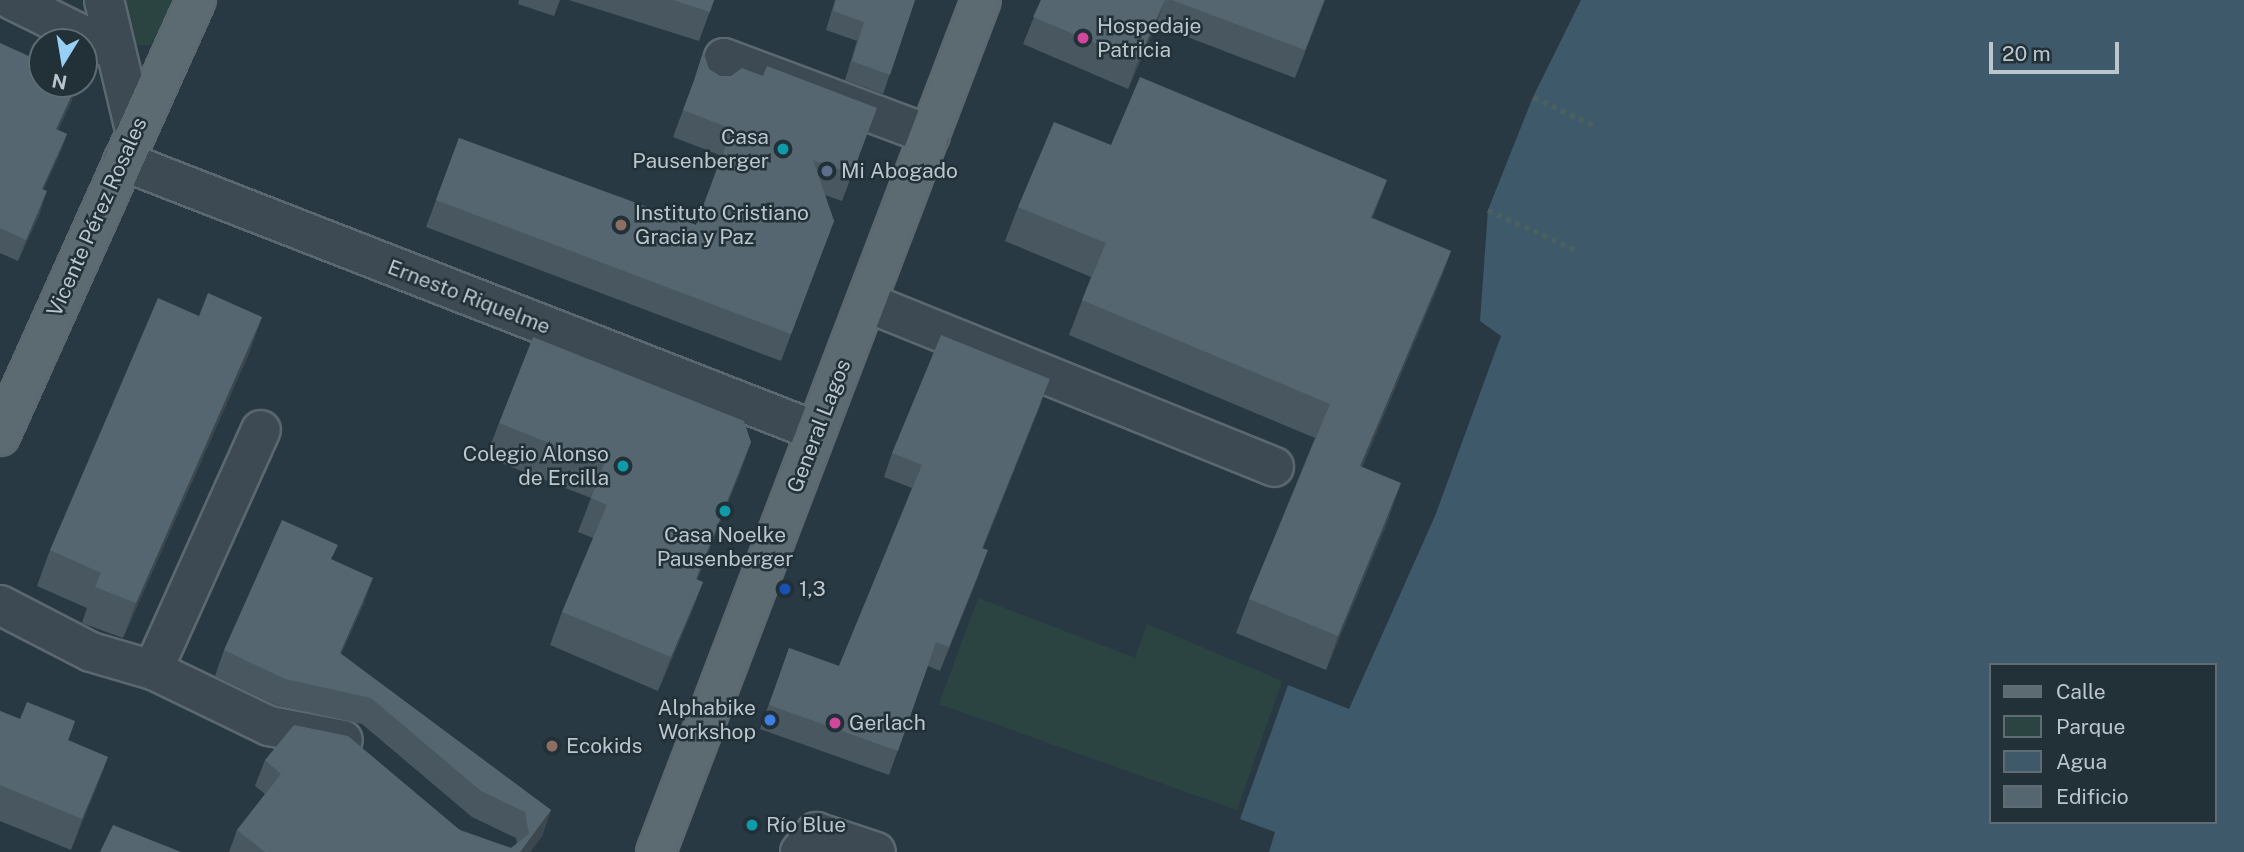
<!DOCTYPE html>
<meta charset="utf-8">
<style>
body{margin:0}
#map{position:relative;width:2244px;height:852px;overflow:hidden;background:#293943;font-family:"Public Sans",sans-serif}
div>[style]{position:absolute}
.green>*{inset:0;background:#2b4441}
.water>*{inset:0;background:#3e5969}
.path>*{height:4.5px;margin-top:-2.25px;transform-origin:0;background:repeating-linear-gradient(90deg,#4b615f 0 5px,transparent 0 10px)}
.roads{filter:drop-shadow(2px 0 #5c6870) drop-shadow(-2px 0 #5c6870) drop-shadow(0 2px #5c6870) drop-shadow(0 -2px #5c6870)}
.minor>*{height:38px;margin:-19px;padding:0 19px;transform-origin:19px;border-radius:19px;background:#3d4a53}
.major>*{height:38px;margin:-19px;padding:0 19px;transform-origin:19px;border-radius:19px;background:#5c6a72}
.wall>*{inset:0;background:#495860}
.shaded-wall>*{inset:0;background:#3c474e}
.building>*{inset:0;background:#556670}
.dots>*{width:19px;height:19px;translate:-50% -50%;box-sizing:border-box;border:4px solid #223038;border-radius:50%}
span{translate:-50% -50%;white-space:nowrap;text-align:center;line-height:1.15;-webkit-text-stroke:5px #223038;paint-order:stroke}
.poi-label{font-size:21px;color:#bbc5cc}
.left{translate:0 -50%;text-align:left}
.right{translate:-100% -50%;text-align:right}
.street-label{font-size:21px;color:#bbc5cc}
.legend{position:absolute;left:1989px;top:663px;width:228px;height:161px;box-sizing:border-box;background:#223038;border:2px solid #5f6c73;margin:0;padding:9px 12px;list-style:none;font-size:21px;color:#bbc5cc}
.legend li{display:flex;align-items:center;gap:14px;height:35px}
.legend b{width:35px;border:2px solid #5f6c73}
.north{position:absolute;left:28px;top:28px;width:70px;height:70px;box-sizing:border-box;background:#223038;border:2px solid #5f6c73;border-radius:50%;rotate:191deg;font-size:19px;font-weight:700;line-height:28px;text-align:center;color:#bbc5cc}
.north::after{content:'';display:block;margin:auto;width:24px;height:32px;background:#98cff4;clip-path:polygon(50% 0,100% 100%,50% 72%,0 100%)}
.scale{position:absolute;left:1989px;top:42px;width:130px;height:32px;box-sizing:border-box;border:4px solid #bbc5cc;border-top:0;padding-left:9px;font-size:21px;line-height:24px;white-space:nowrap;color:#bbc5cc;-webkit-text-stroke:5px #223038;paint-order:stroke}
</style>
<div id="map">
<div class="green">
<i style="clip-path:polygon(116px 0,179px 0,163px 45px,126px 45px)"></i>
<i style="clip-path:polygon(978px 598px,1135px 658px,1147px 624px,1282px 681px,1237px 810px,939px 704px)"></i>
</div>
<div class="water">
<i style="clip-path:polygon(evenodd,1581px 0,2244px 0,2244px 852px,1269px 852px,1275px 832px,1240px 819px,1288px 685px,1349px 709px,1435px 516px,1501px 336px,1480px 321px,1488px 210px,1533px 97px,1581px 0,1990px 665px,2214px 665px,2214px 822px,1990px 822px,1990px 665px)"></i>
</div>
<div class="path">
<i style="left:1534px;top:97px;width:65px;rotate:25.4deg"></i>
<i style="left:1488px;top:210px;width:100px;rotate:24.3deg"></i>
</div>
<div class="roads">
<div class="minor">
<i style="left:12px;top:0;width:115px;rotate:26.3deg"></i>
<i style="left:104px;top:0;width:134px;rotate:76.6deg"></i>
<i style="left:716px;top:82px;width:25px;rotate:-72deg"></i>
<i style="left:724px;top:58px;width:220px;rotate:20.5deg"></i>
<i style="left:123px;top:161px;width:744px;rotate:21.29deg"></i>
<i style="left:866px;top:302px;width:440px;rotate:22deg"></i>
<i style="left:0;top:605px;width:102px;rotate:27.3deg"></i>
<i style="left:91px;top:652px;width:65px;rotate:16.2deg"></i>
<i style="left:153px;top:670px;width:129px;rotate:25.8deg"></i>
<i style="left:269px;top:726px;width:75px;rotate:10.7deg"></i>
<i style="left:153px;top:670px;width:263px;rotate:-65.8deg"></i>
<i style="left:800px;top:852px;width:26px;rotate:-51deg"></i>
<i style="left:816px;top:832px;width:63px;rotate:18.4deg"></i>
</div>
<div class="major">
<i style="left:0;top:436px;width:478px;rotate:-65.8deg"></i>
<i style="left:656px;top:852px;width:912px;rotate:-69.12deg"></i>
</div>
</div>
<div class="wall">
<i style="clip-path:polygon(519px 0,560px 0,554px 16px,518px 4px)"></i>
<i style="clip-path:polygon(569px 0,714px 0,699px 41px)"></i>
<i style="clip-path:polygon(835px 0,915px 0,883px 94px,845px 80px,857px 41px,826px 30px)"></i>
<i style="clip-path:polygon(1041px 0,1325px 0,1295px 78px,1156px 25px,1128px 89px,1023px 44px)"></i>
<i style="clip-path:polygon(0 43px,72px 100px,58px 130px,67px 134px,59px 155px,43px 190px,40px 213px,18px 261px,0 253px)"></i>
<i style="clip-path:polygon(704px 54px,709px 69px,720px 76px,763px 76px,877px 108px,842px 201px,825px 195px,834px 221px,781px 361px,426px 227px,459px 138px,696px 225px,722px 156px,673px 137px)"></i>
<i style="clip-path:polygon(1018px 207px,1373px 218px,1451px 251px,1438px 286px,1362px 467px,1389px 518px,1326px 670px,1236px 633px,1249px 599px,1315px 438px,1069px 335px,1091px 277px,1005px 241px)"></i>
<i style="clip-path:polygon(199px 316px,262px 317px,249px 353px,123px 638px,82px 623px,87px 608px,37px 586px,50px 550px)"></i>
<i style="clip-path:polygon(1041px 403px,983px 548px,979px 574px,940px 671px,928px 666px,889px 775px,760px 729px,789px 648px,839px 666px,912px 488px,884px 477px,892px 453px)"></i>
<i style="clip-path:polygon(499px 423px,751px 442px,739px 475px,697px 580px,703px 582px,690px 616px,658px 691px,550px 645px,562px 612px,593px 538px,578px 532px,591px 498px,486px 457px)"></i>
<i style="clip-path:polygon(332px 560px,364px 603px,341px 654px,551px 810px,542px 836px,530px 852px,229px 852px,237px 830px,265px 794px,255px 786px,265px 760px,511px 848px,517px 843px,516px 838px,472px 817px,362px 724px,276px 705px,215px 676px,224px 650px)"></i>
<i style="clip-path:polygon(0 711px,20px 719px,75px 721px,68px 741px,108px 757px,96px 788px,71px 850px,0 821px)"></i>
</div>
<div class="shaded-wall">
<i style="clip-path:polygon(1165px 0,1156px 25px,1128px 89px,1138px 61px)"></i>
<i style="clip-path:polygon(77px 84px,72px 100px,48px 150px,56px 129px)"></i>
<i style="clip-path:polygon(67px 134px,59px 155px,34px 210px,42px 189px)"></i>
<i style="clip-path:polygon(1387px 180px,1374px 215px,1358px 252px,1371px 218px)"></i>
<i style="clip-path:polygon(47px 191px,40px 213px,18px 261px,26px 240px)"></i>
<i style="clip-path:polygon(1451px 251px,1438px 286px,1348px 501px,1360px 466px)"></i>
<i style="clip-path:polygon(262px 317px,249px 353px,123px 638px,136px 603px)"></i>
<i style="clip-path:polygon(1050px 379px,1041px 403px,973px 571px,982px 548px)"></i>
<i style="clip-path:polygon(751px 442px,739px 475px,684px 613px,696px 579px)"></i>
<i style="clip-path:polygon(1401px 483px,1389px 518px,1326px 670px,1338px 636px)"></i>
<i style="clip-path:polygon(988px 550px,979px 574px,940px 671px,949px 647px)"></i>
<i style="clip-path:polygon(373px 578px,364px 603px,330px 679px,340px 653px)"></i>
<i style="clip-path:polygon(703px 582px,690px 616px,658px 691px,671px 657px)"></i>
<i style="clip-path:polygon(108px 757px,96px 788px,71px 850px,82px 819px)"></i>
<i style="clip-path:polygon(551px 810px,542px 836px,530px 852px,520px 852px)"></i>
</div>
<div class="building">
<i style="clip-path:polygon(673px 0,714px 0,710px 12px)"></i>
<i style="clip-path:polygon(836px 0,915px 0,890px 75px,852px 61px,864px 22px,833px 11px)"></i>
<i style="clip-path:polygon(1041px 0,1165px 0,1138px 61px,1033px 17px)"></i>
<i style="clip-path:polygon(1172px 0,1324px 0,1305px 50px)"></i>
<i style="clip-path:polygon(0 43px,42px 62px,42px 84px,77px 84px,56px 129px,67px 134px,42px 189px,47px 191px,26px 240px,0 228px)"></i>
<i style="clip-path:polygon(704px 54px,709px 69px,720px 76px,731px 76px,742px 68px,763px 76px,767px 66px,877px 108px,852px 174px,813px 160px,834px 221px,791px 334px,436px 200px,459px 138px,696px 225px,732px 129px,683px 110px)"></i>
<i style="clip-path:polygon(1140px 77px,1387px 180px,1371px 218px,1451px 251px,1360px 466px,1401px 483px,1338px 636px,1249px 599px,1330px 404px,1082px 300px,1106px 243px,1018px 207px,1054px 122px,1111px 145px)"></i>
<i style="clip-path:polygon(208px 293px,262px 317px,136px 603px,95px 587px,101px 573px,50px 550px,158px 298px,199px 316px)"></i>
<i style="clip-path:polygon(941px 335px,1050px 379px,982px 548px,988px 550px,949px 647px,936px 642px,898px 751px,769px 705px,789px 648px,839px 666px,922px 465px,892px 453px)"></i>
<i style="clip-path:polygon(533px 337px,744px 421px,751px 442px,696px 579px,703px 582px,671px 657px,562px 612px,607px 505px,591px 498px,604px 465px,499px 423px)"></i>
<i style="clip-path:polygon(282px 520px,338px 545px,331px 559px,373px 578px,340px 653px,551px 810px,520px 852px,265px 852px,237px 830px,281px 774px,265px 760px,294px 725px,348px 736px,461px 831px,511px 848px,529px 834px,525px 812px,481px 791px,371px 698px,285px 679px,224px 650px)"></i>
<i style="clip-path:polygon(27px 702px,75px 721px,68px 740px,108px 757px,82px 819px,0 785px,0 711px,20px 719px)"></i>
<i style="clip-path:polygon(113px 825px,181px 852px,100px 852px)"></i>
</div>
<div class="dots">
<i style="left:1083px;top:38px;background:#d1479c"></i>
<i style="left:783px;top:149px;background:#0f9aa8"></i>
<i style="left:827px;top:171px;background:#5c6f8a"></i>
<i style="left:621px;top:225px;background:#8d6e63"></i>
<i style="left:623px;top:466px;background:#0f9aa8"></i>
<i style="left:725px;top:511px;background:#0f9aa8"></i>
<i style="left:785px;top:589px;background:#1a4fb4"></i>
<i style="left:770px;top:720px;background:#3f7fe0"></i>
<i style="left:835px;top:723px;background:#d1479c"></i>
<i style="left:552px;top:746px;background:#8d6e63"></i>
<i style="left:752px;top:825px;background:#0f9aa8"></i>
</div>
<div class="poi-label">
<span class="left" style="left:1097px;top:38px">Hospedaje<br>Patricia</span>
<span class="right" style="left:769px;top:149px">Casa<br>Pausenberger</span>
<span class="left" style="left:841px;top:171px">Mi Abogado</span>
<span class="left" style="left:635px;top:225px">Instituto Cristiano<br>Gracia y Paz</span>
<span class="right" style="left:609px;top:466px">Colegio Alonso<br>de Ercilla</span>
<span style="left:725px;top:547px">Casa Noelke<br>Pausenberger</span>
<span class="left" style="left:799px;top:589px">1,3</span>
<span class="right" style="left:756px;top:720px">Alphabike<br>Workshop</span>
<span class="left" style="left:849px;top:723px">Gerlach</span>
<span class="left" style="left:566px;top:746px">Ecokids</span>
<span class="left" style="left:766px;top:825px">Río Blue</span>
</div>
<div class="street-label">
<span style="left:97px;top:217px;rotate:-66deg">Vicente Pérez Rosales</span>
<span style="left:469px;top:297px;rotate:21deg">Ernesto Riquelme</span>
<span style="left:819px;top:426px;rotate:-69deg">General Lagos</span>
</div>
<ul class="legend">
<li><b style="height:9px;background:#5c6a72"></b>Calle</li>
<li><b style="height:19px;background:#2b4441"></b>Parque</li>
<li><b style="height:19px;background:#3e5969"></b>Agua</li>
<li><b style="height:19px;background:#556670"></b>Edificio</li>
</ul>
<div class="north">N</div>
<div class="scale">20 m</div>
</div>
